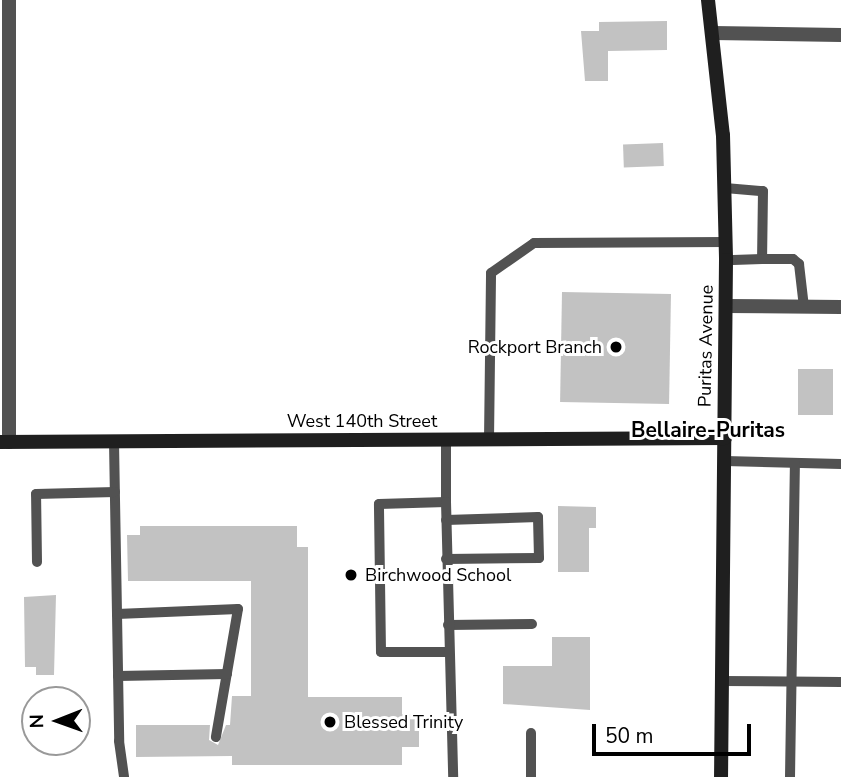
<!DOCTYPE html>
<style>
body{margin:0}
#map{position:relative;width:841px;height:777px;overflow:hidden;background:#fff;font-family:"Nunito Sans",sans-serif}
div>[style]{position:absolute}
.building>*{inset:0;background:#c2c2c2;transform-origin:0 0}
.lane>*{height:10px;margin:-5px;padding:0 5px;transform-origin:5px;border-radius:5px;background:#525252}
.street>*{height:14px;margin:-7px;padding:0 7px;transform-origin:7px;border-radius:7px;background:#525252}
.secondary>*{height:14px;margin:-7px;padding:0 7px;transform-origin:7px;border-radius:7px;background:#1f1f1f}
.dots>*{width:19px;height:19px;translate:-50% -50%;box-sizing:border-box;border:4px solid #fff;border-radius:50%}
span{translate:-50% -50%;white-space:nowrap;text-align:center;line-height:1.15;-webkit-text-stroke:6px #fff;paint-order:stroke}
.street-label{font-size:18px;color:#000}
.poi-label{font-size:18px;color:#000}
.right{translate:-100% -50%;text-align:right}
.left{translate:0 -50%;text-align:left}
.quarter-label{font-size:21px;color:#000;font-weight:700}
.north{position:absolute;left:21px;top:686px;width:70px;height:70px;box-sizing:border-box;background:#fff;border:2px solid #999;border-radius:50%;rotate:269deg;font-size:19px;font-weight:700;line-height:28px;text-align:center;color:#000}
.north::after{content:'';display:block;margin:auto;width:24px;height:32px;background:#000;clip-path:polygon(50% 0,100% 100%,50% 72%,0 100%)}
.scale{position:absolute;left:592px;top:724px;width:159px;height:32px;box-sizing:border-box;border:4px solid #000;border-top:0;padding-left:9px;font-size:21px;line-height:24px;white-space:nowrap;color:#000;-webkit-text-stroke:5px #fff;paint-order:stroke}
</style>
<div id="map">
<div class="building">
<i style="clip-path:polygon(667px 21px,667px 50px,608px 51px,608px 81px,585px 81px,581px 31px,599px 31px,599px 22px)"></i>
<i style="left:663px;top:143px;width:23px;height:40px;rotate:88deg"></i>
<i style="left:562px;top:292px;width:109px;height:110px;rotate:1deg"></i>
<i style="left:798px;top:369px;width:35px;height:46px"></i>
<i style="clip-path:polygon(558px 506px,596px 507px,596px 528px,589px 528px,589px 572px,558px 572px)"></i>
<i style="clip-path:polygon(140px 526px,297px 526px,297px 547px,308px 547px,308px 697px,402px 697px,402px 714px,419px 714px,419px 747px,402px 747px,402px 765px,232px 765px,232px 756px,136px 757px,136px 725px,210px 725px,209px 740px,218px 745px,226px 725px,230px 725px,232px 696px,251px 696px,251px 581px,128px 581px,127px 535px,140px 535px)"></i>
<i style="clip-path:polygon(56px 595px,54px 675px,36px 675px,36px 667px,25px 667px,24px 597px)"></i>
<i style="clip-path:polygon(552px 637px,590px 637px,590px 710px,503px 704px,503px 666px,552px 666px)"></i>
</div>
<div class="lane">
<i style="left:725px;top:188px;width:38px;rotate:5deg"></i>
<i style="left:763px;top:191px;width:68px;rotate:90.8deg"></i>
<i style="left:762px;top:259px;width:36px;rotate:178deg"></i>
<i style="left:762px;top:259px;width:31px"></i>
<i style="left:793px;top:259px;width:8px;rotate:40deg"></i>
<i style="left:799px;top:264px;width:43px;rotate:83.4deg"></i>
<i style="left:489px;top:440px;width:167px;rotate:-89.3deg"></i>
<i style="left:491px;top:273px;width:52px;rotate:-34.9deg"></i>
<i style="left:534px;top:243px;width:192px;rotate:-0.3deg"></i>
<i style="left:114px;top:442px;width:299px;rotate:89deg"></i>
<i style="left:119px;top:741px;width:36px;rotate:82deg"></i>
<i style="left:725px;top:461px;width:116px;rotate:1.5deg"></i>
<i style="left:446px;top:502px;width:62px;rotate:-90deg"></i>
<i style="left:446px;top:559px;width:93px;rotate:-0.6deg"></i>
<i style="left:539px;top:558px;width:41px;rotate:-91.4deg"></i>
<i style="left:538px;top:517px;width:92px;rotate:178.1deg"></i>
<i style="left:37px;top:562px;width:68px;rotate:-90.8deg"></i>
<i style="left:36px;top:494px;width:79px;rotate:-1.5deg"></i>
<i style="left:117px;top:614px;width:121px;rotate:-2.4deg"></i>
<i style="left:238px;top:609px;width:130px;rotate:99.8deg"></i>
<i style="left:448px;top:625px;width:84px;rotate:-0.7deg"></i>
<i style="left:448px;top:652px;width:67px;rotate:180deg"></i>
<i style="left:381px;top:652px;width:148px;rotate:-90.8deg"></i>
<i style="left:379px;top:504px;width:67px;rotate:-1.7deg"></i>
<i style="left:446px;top:502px;width:275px;rotate:88.5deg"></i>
<i style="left:118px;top:676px;width:109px;rotate:-1.1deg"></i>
<i style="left:722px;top:681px;width:119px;rotate:0.5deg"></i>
<i style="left:531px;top:777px;width:44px;rotate:-90deg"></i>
<i style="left:790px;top:777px;width:314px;rotate:-89.1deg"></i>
</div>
<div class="street">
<i style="left:713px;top:33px;width:128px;rotate:0.9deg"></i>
<i style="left:726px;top:306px;width:115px;rotate:0.5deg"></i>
<i style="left:9px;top:442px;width:442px;rotate:-90deg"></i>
</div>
<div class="secondary">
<i style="left:708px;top:0;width:136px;rotate:83.7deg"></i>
<i style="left:723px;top:135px;width:125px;rotate:88.6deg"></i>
<i style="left:726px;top:260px;width:517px;rotate:90.55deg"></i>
<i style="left:0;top:442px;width:725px;rotate:-0.32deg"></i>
</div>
<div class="dots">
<i style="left:616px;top:347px;background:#000"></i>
<i style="left:351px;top:575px;background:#000"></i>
<i style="left:330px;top:722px;background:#000"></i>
</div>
<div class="street-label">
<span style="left:706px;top:346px;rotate:-89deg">Puritas Avenue</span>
<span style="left:362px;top:421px">West 140th Street</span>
</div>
<div class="poi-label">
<span class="right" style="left:602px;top:347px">Rockport Branch</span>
<span class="left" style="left:365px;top:575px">Birchwood School</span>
<span class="left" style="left:344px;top:722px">Blessed Trinity</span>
</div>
<div class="quarter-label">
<span style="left:708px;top:430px">Bellaire-Puritas</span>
</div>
<div class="north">N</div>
<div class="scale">50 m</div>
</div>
